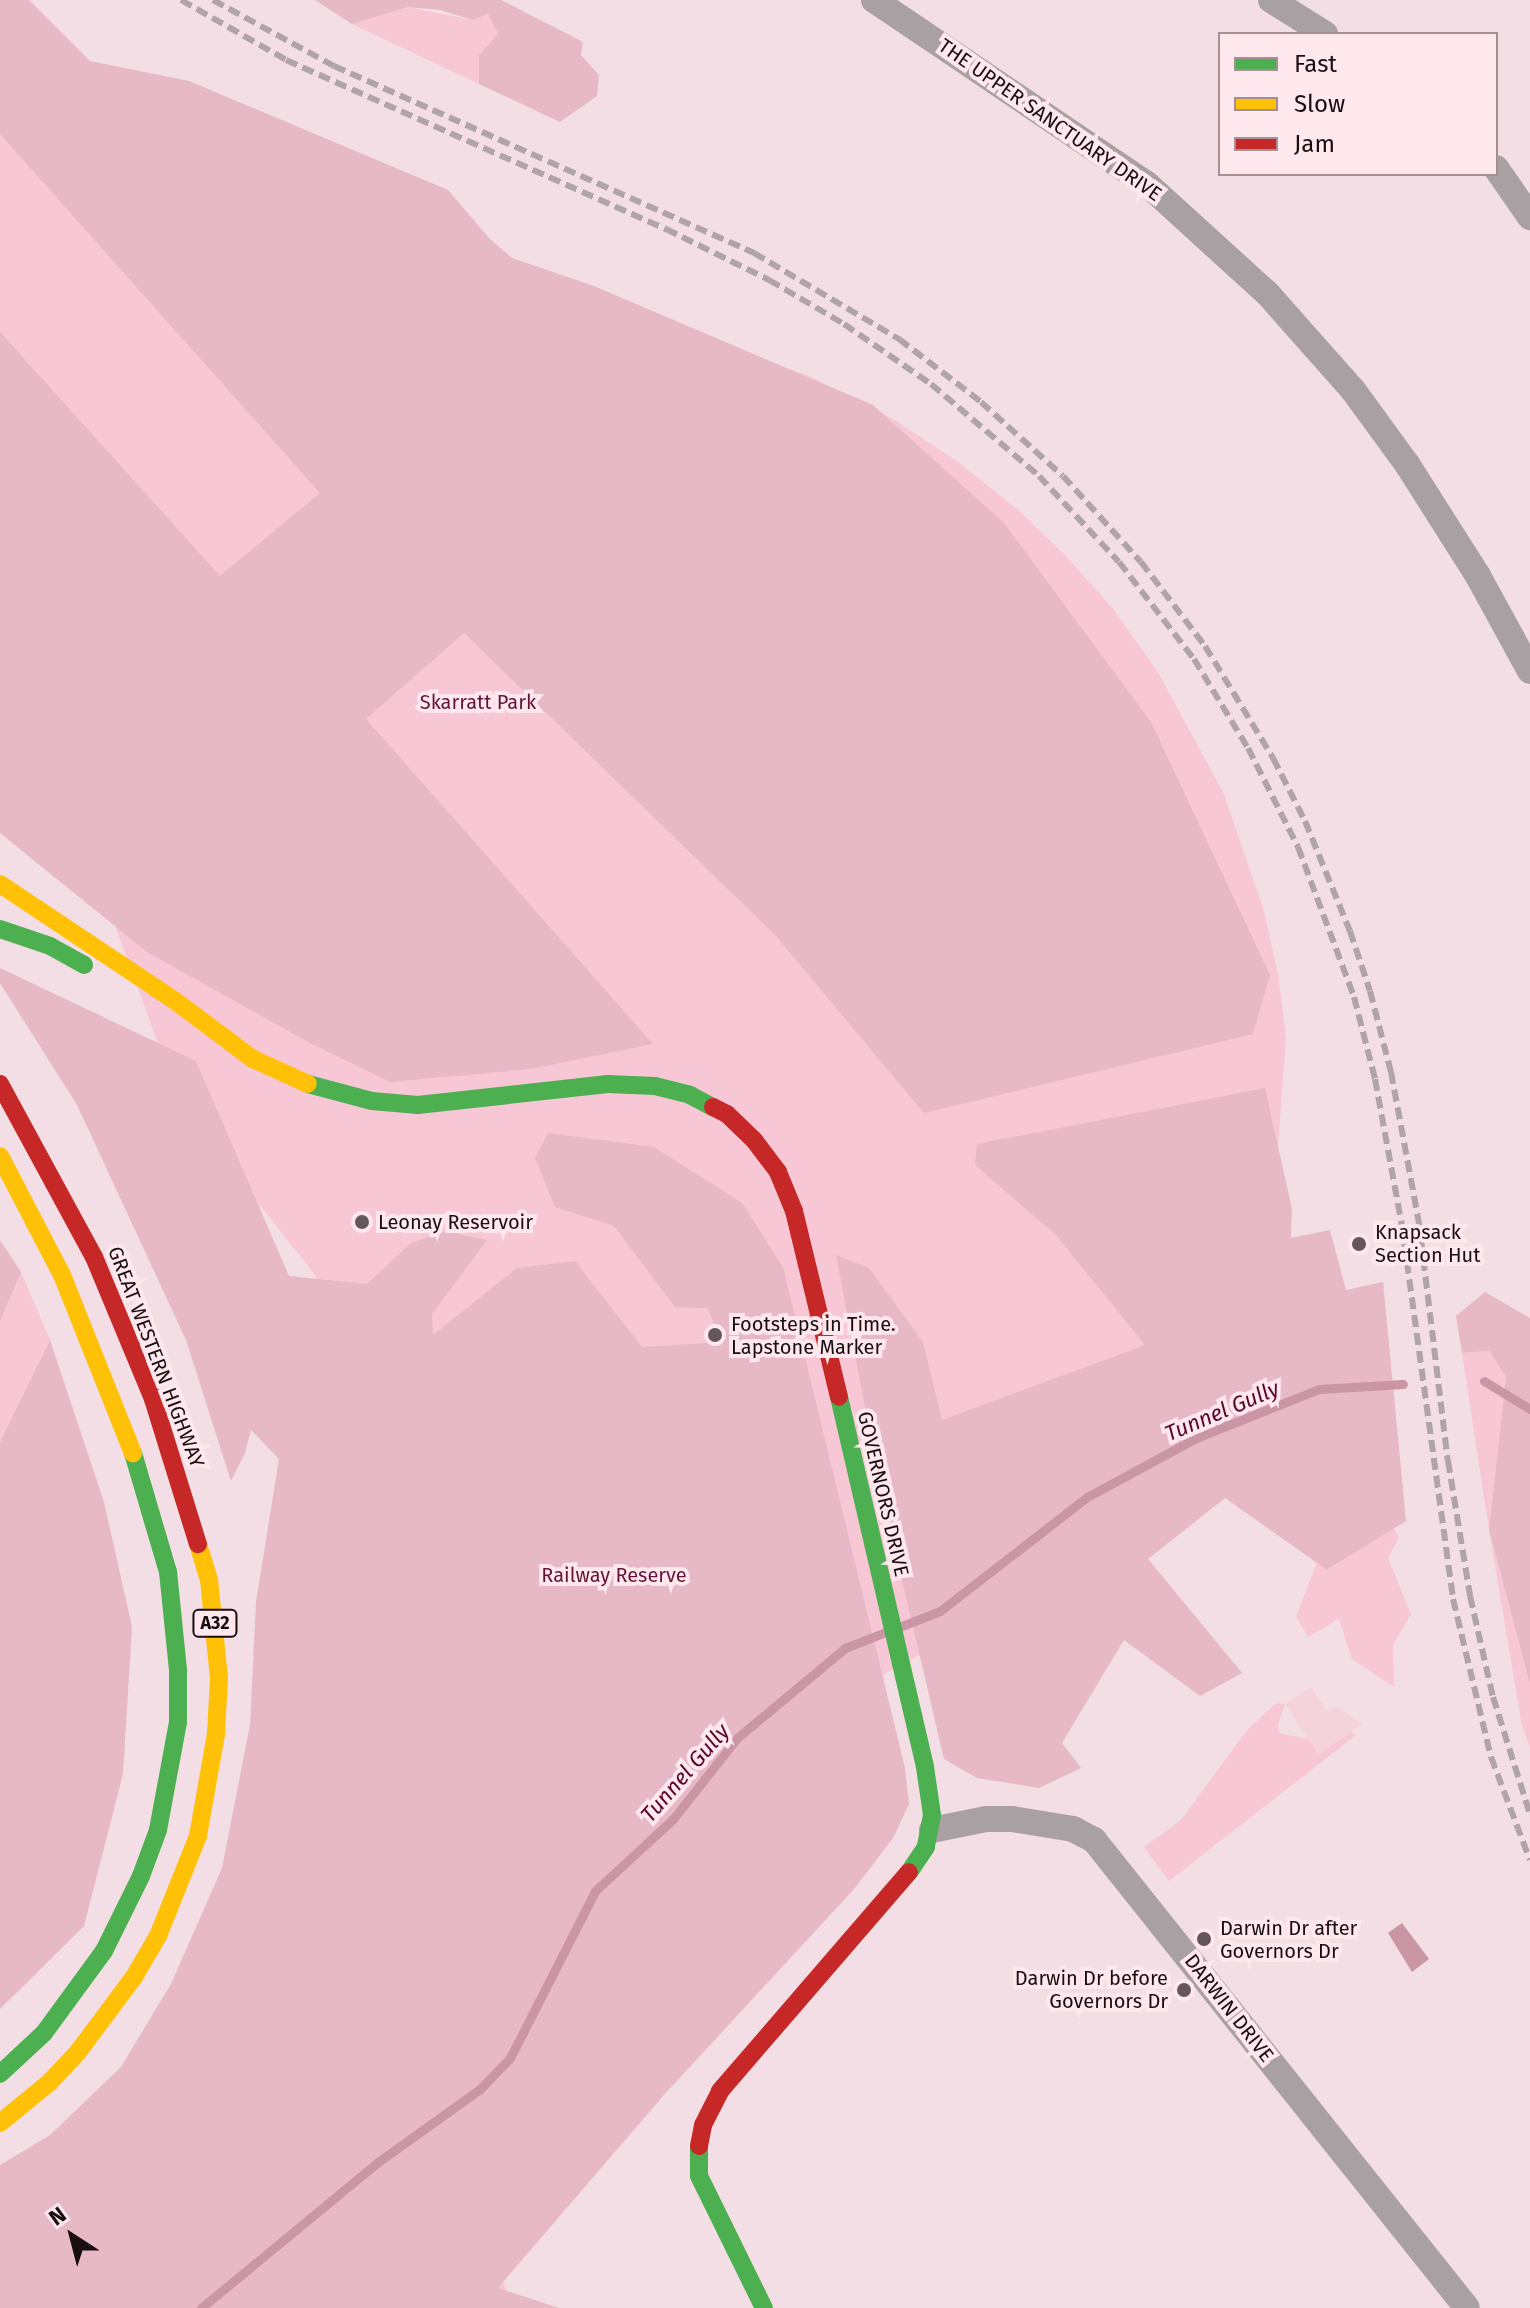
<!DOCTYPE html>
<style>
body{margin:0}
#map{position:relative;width:1530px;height:2308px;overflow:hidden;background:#f2dee4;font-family:"Fira Sans",sans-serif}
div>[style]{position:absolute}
.built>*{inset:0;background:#f4d3dc}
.green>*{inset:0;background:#f8c7d6}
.forest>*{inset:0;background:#e7b8c6}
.water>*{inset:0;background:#ca96a6}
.stream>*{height:9px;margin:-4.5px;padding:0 4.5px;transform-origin:4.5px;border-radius:4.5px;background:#ca96a6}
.street>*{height:26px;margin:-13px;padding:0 13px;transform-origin:13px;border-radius:13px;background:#a9a0a3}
.fast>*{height:18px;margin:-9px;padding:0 9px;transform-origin:9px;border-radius:9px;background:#4caf50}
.slow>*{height:18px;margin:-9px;padding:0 9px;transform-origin:9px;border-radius:9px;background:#ffc107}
.jam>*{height:18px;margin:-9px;padding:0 9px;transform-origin:9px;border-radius:9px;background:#c62828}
.rail>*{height:6px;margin-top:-3px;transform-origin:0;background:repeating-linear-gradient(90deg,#b1a4a8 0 12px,transparent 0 18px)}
.dots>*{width:22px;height:22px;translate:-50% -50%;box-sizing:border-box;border:4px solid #fee7ed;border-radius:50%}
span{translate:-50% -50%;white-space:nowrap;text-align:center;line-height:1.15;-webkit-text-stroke:8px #fee7ed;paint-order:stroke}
.shield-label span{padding:2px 6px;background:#fee7ed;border:2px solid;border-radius:6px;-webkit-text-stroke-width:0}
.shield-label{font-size:18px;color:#180d10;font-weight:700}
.street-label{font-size:20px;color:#180d10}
.park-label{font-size:20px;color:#651437}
.poi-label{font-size:20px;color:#180d10}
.left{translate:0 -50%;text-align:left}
.right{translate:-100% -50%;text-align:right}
.water-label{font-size:22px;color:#59062d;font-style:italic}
.legend{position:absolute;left:1218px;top:32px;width:280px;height:144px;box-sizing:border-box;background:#fee7ed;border:2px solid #a29095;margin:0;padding:10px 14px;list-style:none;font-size:24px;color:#180d10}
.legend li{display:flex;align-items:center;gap:16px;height:40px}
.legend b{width:40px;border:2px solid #a29095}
.north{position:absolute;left:32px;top:2196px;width:80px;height:80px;-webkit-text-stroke:6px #fee7ed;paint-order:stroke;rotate:324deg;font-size:22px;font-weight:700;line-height:32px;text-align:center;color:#180d10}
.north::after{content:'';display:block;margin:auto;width:28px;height:36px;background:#180d10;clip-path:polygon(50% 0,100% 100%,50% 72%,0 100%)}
</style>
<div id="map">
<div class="built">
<i style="clip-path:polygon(1311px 1687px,1327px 1712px,1336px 1706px,1362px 1724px,1318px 1754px,1285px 1704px)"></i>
</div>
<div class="green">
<i style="clip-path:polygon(408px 7px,473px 20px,489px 14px,498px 34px,479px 55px,479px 84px,352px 24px)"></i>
<i style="clip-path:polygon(0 9px,65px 60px,488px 260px,809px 376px,893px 419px,958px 462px,1018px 510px,1066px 556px,1114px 610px,1159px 674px,1224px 794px,1264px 911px,1279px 980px,1286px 1038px,1261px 1379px,927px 1651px,886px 1673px,669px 1848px,441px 2156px,516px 2308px,0 2308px,173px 2078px,350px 1395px,315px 1275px,233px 1171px,195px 1145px,100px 884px,0 803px)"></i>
<i style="clip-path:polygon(21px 1272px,50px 1340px,0 1442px,0 1321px)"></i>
<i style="clip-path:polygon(1489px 1351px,1506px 1377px,1489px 1530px,1530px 1684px,1530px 1747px,1522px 1726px,1489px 1530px,1462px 1353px)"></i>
<i style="clip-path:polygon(1394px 1528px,1399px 1538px,1388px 1558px,1411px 1614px,1393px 1645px,1394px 1687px,1352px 1659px,1339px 1619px,1308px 1637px,1296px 1616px,1317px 1563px,1328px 1570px)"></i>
<i style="clip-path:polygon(1276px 1703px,1285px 1704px,1278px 1724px,1279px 1733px,1309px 1739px,1318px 1754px,1351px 1732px,1356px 1735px,1169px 1881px,1144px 1847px,1181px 1820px,1247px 1730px)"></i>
</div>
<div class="forest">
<i style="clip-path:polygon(0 0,29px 0,90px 61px,189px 81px,448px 190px,489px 238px,512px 258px,594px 286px,873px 405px,1004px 523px,1151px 722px,1270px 975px,1253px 1034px,924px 1113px,775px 935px,464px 633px,366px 719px,653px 1044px,531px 1069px,390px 1082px,308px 1042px,147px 952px,0 833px,0 332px,220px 576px,320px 493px,0 134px)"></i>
<i style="clip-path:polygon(315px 0,501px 0,583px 42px,581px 55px,599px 75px,597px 96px,560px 122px,479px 84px,479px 55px,498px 34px,488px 14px,473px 20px,440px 10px,408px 7px,352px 24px)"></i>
<i style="clip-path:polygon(0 968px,196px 1061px,289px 1276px,367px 1284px,411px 1243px,445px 1231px,487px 1240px,432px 1314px,433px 1335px,517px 1268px,575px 1261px,642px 1347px,723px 1342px,707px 1308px,675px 1307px,614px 1226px,555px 1207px,535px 1158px,548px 1133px,654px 1147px,742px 1203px,783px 1267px,905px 1768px,909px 1804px,893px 1838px,855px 1888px,663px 2096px,498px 2288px,559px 2308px,0 2308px,0 2165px,50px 2135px,121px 2067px,171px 1984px,222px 1868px,250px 1725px,256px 1602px,279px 1459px,251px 1430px,245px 1453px,231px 1481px,186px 1340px,77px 1105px,0 983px)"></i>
<i style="clip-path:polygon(1265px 1088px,1292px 1209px,1291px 1238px,1330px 1230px,1346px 1290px,1383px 1282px,1406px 1521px,1327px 1570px,1225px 1498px,1148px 1559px,1242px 1673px,1200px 1696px,1124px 1640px,1062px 1743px,1081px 1768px,1039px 1788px,977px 1778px,944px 1759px,881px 1491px,836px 1255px,869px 1268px,923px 1342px,942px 1420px,1145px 1345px,1056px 1235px,975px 1165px,977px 1144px)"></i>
<i style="clip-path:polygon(0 1240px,21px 1272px,0 1321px)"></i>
<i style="clip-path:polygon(1485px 1292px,1530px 1318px,1530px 1684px,1489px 1530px,1506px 1377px,1489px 1351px,1462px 1353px,1456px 1316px)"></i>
<i style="clip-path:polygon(50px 1340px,104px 1502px,132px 1627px,123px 1774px,84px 1926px,0 2009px,0 1442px)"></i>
</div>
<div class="water">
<i style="clip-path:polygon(1402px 1923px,1429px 1959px,1412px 1972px,1388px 1933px)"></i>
</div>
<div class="stream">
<i style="left:1484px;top:1381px;width:54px;rotate:31.3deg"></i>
<i style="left:902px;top:1626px;width:41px;rotate:-21.5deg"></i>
<i style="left:940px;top:1611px;width:186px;rotate:-37.8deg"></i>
<i style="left:1087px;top:1497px;width:124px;rotate:-28.4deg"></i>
<i style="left:1196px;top:1438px;width:132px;rotate:-21.7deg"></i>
<i style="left:1319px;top:1389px;width:84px;rotate:-3.4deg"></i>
<i style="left:201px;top:2308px;width:229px;rotate:-39.5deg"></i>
<i style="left:378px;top:2162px;width:125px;rotate:-35.6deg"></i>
<i style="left:480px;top:2089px;width:43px;rotate:-45.9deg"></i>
<i style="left:510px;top:2058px;width:187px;rotate:-63deg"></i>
<i style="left:595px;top:1891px;width:106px;rotate:-42.7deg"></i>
<i style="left:673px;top:1819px;width:103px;rotate:-51.7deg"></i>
<i style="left:737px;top:1738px;width:141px;rotate:-39.8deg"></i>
<i style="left:845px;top:1648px;width:46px;rotate:-21.6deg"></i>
</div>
<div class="street">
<i style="left:874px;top:0;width:329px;rotate:34deg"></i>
<i style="left:1147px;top:184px;width:164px;rotate:42.3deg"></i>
<i style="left:1268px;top:294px;width:128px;rotate:48.5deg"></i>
<i style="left:1353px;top:390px;width:92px;rotate:53.9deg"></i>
<i style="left:1407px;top:464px;width:133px;rotate:57.6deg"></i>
<i style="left:1478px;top:576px;width:108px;rotate:61.3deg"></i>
<i style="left:1271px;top:0;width:64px;rotate:32.2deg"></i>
<i style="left:1496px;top:168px;width:60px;rotate:55.2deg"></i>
<i style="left:932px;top:1830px;width:55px;rotate:-11.5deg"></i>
<i style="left:986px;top:1819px;width:26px"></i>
<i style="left:1012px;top:1819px;width:62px;rotate:9.3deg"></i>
<i style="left:1073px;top:1829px;width:24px;rotate:28deg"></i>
<i style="left:1094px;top:1840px;width:598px;rotate:51.44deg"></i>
</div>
<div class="fast">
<i style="left:0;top:929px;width:53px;rotate:18.8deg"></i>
<i style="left:50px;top:946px;width:39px;rotate:29deg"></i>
<i style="left:308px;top:1084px;width:66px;rotate:14.9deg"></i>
<i style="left:372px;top:1101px;width:46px;rotate:5deg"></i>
<i style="left:418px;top:1105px;width:191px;rotate:-6.3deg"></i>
<i style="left:608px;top:1084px;width:47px;rotate:2.4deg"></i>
<i style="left:655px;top:1086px;width:36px;rotate:14deg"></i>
<i style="left:690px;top:1095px;width:26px;rotate:28deg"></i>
<i style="left:839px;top:1397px;width:380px;rotate:76.9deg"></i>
<i style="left:925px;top:1767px;width:49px;rotate:81.7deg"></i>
<i style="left:932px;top:1815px;width:33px;rotate:101deg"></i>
<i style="left:926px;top:1847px;width:30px;rotate:124deg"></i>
<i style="left:0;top:2074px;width:60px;rotate:-43deg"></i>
<i style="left:44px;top:2033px;width:102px;rotate:-53.8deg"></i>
<i style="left:104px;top:1951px;width:84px;rotate:-63.7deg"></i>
<i style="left:141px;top:1876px;width:49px;rotate:-69.7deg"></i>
<i style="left:158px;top:1830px;width:110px;rotate:-79.5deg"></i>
<i style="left:178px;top:1722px;width:52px;rotate:-90deg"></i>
<i style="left:178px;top:1670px;width:99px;rotate:-95.8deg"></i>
<i style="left:168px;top:1572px;width:124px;rotate:-106.4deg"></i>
<i style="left:699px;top:2146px;width:30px;rotate:90deg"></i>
<i style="left:699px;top:2176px;width:147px;rotate:63.8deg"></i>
</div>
<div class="slow">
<i style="left:0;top:884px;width:209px;rotate:33.7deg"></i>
<i style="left:174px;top:1000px;width:99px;rotate:36.8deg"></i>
<i style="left:253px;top:1059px;width:60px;rotate:24.4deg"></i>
<i style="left:0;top:1156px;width:134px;rotate:62.5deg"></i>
<i style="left:62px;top:1275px;width:192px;rotate:68.3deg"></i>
<i style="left:0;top:2123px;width:65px;rotate:-39.4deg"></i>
<i style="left:50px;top:2082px;width:41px;rotate:-47deg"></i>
<i style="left:78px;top:2052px;width:94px;rotate:-53.3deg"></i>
<i style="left:134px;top:1977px;width:48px;rotate:-59.7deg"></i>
<i style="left:158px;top:1936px;width:108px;rotate:-68.2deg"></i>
<i style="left:198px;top:1836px;width:104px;rotate:-80deg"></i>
<i style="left:216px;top:1734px;width:56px;rotate:-86.9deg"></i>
<i style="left:219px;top:1678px;width:99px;rotate:-95.8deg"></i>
<i style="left:209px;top:1580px;width:38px;rotate:-107deg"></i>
</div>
<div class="jam">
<i style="left:0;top:1084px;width:197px;rotate:61.5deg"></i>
<i style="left:94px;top:1257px;width:154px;rotate:67.4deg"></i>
<i style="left:153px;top:1399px;width:152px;rotate:72.8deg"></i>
<i style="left:713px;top:1107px;width:16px;rotate:27deg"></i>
<i style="left:727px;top:1114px;width:37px;rotate:44deg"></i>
<i style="left:754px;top:1140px;width:40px;rotate:53deg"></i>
<i style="left:778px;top:1172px;width:42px;rotate:67.7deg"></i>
<i style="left:794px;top:1211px;width:191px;rotate:76.4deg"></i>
<i style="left:699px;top:2146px;width:21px;rotate:-79deg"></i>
<i style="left:703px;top:2125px;width:38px;rotate:-63deg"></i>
<i style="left:720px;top:2091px;width:289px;rotate:-49.2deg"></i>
</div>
<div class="rail">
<i style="left:181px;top:0;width:121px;rotate:29.7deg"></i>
<i style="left:286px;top:60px;width:416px;rotate:24deg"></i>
<i style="left:666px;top:229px;width:115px;rotate:26.3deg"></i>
<i style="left:769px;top:280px;width:87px;rotate:30.4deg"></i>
<i style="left:844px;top:324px;width:106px;rotate:34.6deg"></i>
<i style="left:931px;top:384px;width:142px;rotate:40.4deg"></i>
<i style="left:1039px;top:476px;width:117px;rotate:47.1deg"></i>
<i style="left:1119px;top:562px;width:123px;rotate:52.3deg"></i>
<i style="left:1194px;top:659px;width:104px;rotate:58.8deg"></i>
<i style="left:1248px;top:748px;width:111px;rotate:63.2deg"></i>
<i style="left:1298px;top:847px;width:160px;rotate:69.5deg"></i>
<i style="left:1354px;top:997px;width:85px;rotate:75.6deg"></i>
<i style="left:1375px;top:1079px;width:149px;rotate:79.6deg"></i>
<i style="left:1402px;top:1226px;width:376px;rotate:82.2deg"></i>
<i style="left:1453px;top:1599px;width:163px;rotate:76.5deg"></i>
<i style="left:1491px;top:1757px;width:110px;rotate:69.3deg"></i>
<i style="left:213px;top:0;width:138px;rotate:28.6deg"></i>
<i style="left:334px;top:66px;width:460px;rotate:24deg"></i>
<i style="left:754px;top:253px;width:169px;rotate:30.7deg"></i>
<i style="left:899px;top:339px;width:103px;rotate:37.5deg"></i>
<i style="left:981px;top:402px;width:110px;rotate:42.1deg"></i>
<i style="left:1063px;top:476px;width:116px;rotate:47.8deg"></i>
<i style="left:1141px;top:562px;width:106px;rotate:52.7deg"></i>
<i style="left:1205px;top:646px;width:131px;rotate:58.7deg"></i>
<i style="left:1273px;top:758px;width:71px;rotate:63.1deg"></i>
<i style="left:1305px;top:821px;width:119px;rotate:67.8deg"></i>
<i style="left:1350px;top:931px;width:63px;rotate:71.6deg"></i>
<i style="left:1370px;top:991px;width:84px;rotate:75.5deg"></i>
<i style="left:1391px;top:1072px;width:154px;rotate:79.5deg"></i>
<i style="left:1419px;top:1223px;width:240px;rotate:83.1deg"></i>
<i style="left:1448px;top:1461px;width:137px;rotate:80.7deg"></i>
<i style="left:1470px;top:1596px;width:104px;rotate:77.2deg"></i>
<i style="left:1493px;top:1697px;width:123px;rotate:72.5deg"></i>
</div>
<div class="dots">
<i style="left:362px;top:1222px;background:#64565a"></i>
<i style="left:1359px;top:1244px;background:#64565a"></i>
<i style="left:715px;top:1335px;background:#64565a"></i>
<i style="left:1204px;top:1939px;background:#64565a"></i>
<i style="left:1184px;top:1990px;background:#64565a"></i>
</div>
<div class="shield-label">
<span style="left:215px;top:1623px">A32</span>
</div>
<div class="street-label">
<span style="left:1050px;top:120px;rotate:35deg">THE UPPER SANCTUARY DRIVE</span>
<span style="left:156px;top:1357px;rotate:69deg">GREAT WESTERN HIGHWAY</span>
<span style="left:883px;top:1494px;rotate:77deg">GOVERNORS DRIVE</span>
<span style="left:1229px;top:2008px;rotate:52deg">DARWIN DRIVE</span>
</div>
<div class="park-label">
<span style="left:478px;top:702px">Skarratt Park</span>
<span style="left:614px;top:1575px">Railway Reserve</span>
</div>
<div class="poi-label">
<span class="left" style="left:378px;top:1222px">Leonay Reservoir</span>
<span class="left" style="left:1375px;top:1244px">Knapsack<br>Section Hut</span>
<span class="left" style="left:731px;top:1336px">Footsteps in Time.<br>Lapstone Marker</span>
<span class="left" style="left:1220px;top:1940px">Darwin Dr after<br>Governors Dr</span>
<span class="right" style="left:1168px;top:1990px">Darwin Dr before<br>Governors Dr</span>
</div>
<div class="water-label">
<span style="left:1222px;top:1411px;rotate:-23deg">Tunnel Gully</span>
<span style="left:685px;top:1773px;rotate:-49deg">Tunnel Gully</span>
</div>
<ul class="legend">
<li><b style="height:10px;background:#4caf50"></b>Fast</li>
<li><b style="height:10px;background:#ffc107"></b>Slow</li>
<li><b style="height:10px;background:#c62828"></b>Jam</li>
</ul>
<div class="north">N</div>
</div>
